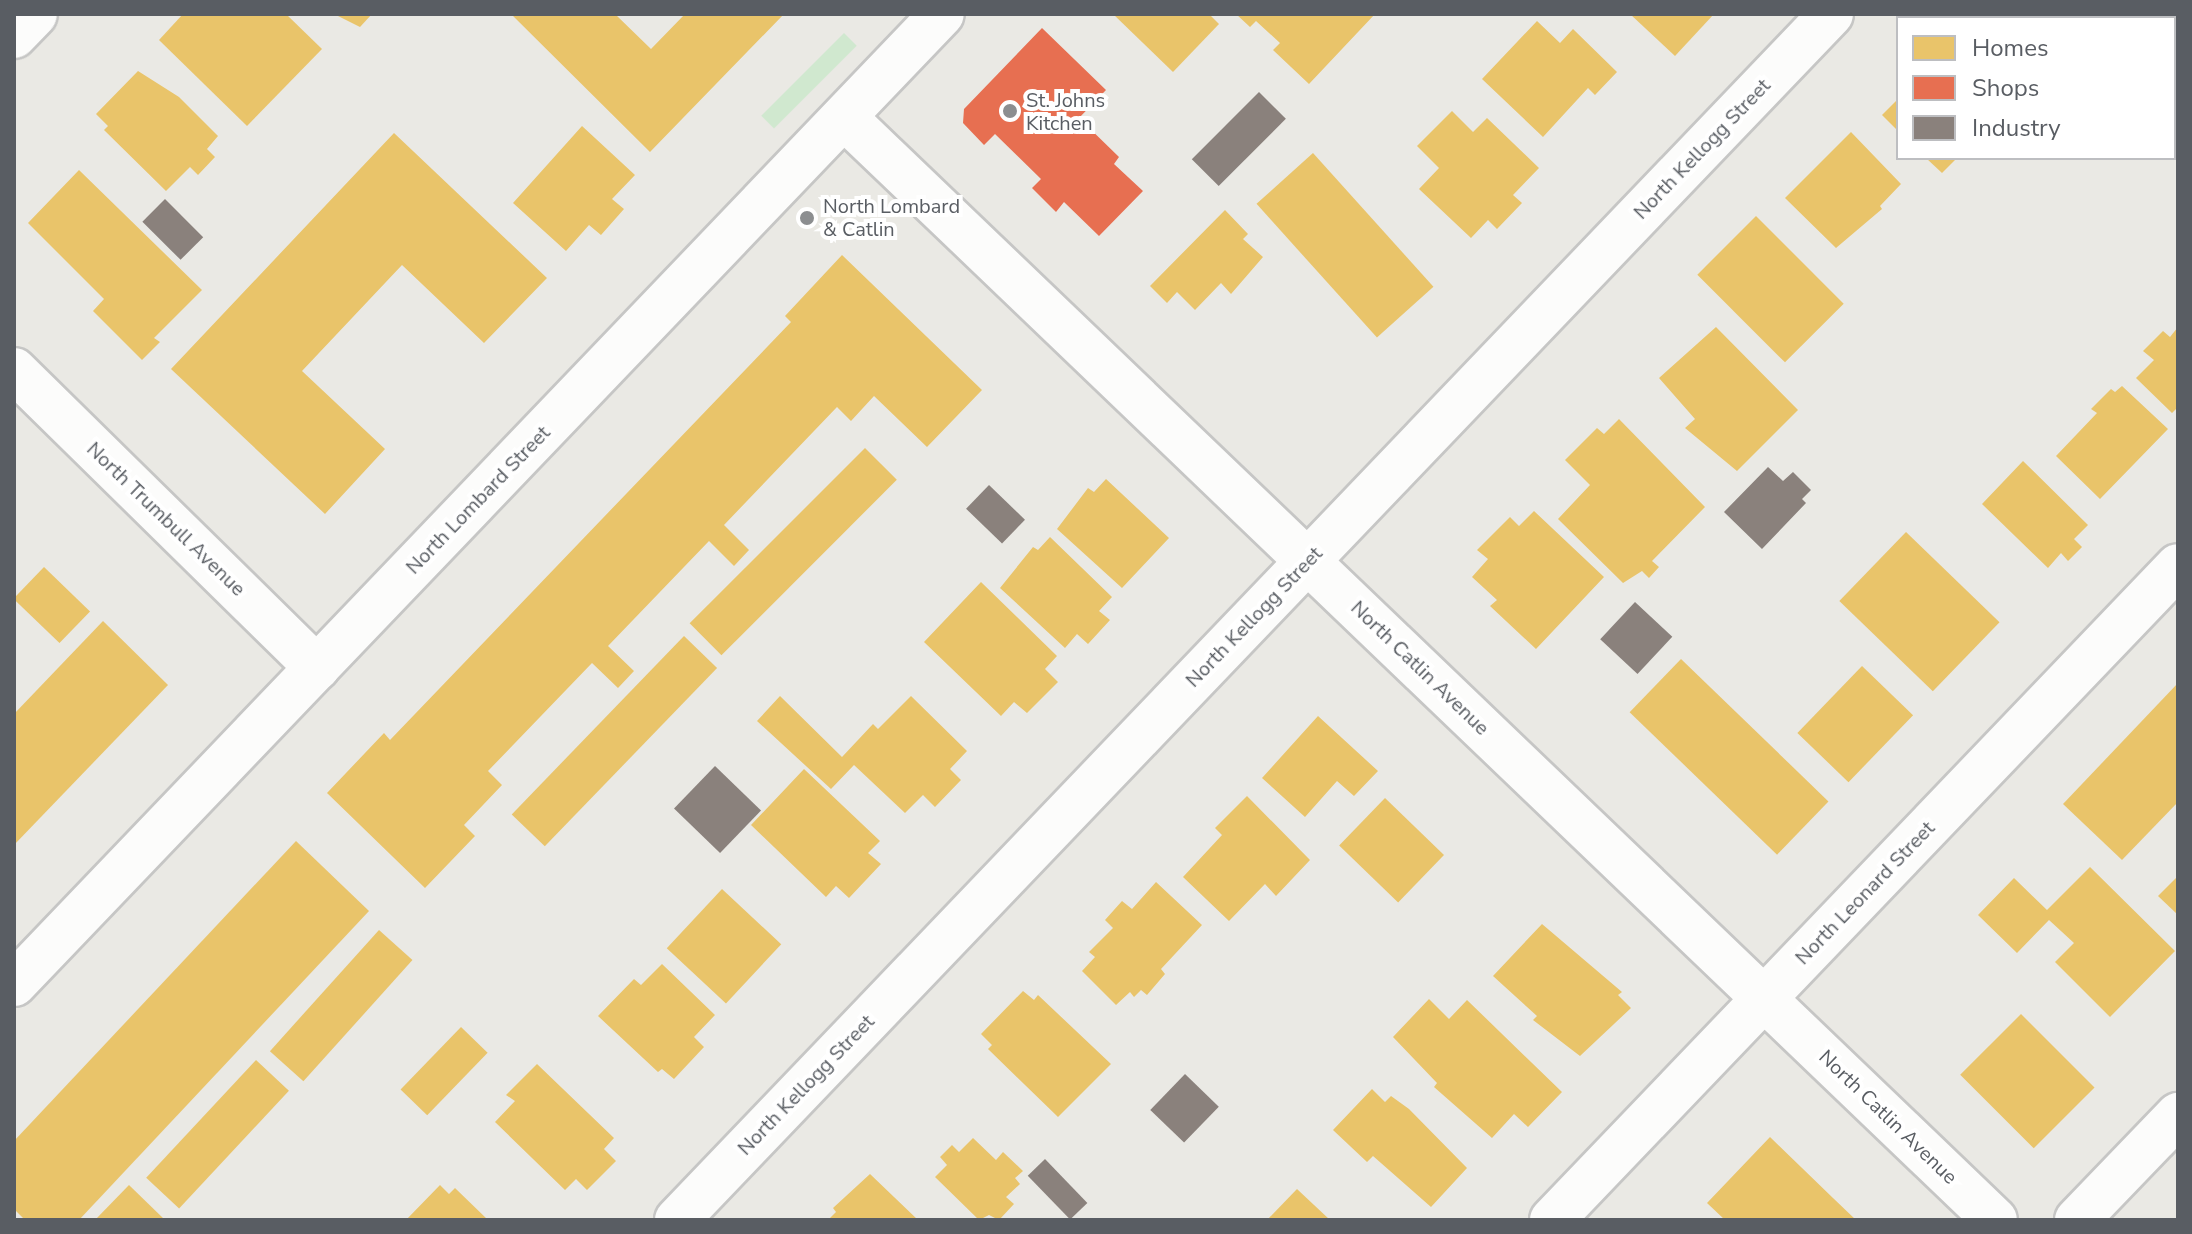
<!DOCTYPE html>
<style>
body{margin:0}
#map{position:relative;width:2192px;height:1234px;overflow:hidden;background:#eae9e4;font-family:"Nunito Sans",sans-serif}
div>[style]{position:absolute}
.green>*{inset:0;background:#d0e8cf;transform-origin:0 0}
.homes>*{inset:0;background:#e9c46a;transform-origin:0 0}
.shops>*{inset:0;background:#e76f51}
.industry>*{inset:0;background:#8a817c;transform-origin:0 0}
.roads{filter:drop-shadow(2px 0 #c6c6c5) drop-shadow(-2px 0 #c6c6c5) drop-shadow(0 2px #c6c6c5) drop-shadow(0 -2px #c6c6c5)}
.minor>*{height:44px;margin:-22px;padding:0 22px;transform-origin:22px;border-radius:22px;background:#fcfcfb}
.secondary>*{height:44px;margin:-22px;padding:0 22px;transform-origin:22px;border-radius:22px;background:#fcfcfb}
.dots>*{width:22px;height:22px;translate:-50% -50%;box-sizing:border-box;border:4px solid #fff;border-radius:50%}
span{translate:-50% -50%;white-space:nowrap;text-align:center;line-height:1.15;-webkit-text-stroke:8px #fff;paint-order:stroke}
.poi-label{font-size:20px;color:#595d63}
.left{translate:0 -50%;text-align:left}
.street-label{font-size:20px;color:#595d63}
.frame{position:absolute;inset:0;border:16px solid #595d63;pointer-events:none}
.legend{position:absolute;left:1896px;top:16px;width:280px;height:144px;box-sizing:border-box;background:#fff;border:2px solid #bdbec1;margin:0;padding:10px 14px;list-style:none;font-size:24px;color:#595d63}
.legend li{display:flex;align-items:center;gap:16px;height:40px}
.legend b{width:40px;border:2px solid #bdbec1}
</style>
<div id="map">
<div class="green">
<i style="left:844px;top:33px;width:18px;height:117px;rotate:45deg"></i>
</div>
<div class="homes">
<i style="clip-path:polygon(183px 14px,286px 14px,322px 49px,247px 126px,159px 40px)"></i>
<i style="clip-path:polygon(334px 14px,372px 14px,360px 27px)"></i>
<i style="clip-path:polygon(511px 14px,615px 14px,651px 49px,685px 14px,784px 14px,650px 152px)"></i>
<i style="clip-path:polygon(1113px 14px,1209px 14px,1219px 24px,1173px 72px)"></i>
<i style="clip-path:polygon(1236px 14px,1375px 14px,1309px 84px,1273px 50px,1280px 43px,1256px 21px,1250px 27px)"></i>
<i style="clip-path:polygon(1630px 14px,1714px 14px,1675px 56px)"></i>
<i style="left:1969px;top:14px;width:105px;height:6px"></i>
<i style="clip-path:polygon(1537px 21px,1560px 43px,1573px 29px,1617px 72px,1595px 95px,1588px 88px,1543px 137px,1482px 79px)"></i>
<i style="clip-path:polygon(138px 71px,179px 97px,218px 136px,207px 149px,215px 157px,198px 175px,190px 167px,166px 191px,104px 130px,108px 126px,96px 114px)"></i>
<i style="clip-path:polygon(1898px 99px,1898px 131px,1882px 115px)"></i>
<i style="clip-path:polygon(1452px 111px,1473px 132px,1487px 118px,1539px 168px,1513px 195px,1522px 203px,1497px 229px,1488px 220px,1471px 238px,1419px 189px,1439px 168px,1417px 146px)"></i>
<i style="clip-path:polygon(582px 126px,635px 175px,612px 199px,624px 209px,601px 235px,589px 225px,566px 251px,513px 203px)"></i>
<i style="clip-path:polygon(1851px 132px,1901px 184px,1880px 206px,1882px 209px,1836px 248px,1785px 198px)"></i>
<i style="clip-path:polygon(394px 133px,547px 278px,484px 343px,402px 265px,302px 371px,385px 449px,325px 514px,171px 369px)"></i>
<i style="left:1313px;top:153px;width:180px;height:76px;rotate:48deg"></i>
<i style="clip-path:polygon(1926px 158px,1957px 158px,1942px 173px)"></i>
<i style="clip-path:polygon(79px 170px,202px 290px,154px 338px,160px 342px,142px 360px,93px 311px,104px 299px,28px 223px)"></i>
<i style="clip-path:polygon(1225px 210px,1248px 234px,1243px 239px,1263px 257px,1231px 294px,1221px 283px,1195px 310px,1177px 292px,1167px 303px,1150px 286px)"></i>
<i style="left:1756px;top:216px;width:124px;height:83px;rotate:45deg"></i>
<i style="clip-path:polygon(842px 255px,982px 390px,927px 447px,874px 396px,851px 421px,837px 407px,724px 525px,749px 550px,734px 566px,709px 541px,608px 646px,634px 671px,618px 688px,592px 663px,488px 771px,502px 785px,464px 825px,475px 836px,425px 888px,327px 793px,384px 733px,390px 740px,791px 322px,785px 316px)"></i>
<i style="clip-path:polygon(1716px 327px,1798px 410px,1737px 471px,1685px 428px,1695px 419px,1659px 378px)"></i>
<i style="clip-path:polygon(2178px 327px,2178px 407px,2172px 413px,2136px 378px,2154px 360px,2143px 351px,2163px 331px,2170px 337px)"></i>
<i style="clip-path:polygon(2122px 386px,2168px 429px,2100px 499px,2056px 456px,2097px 413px,2091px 409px,2111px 389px,2115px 392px)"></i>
<i style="clip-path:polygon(1619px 419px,1705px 507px,1652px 561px,1659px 567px,1649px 578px,1642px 571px,1623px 583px,1558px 519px,1590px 485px,1565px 460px,1597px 428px,1604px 434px)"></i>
<i style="left:865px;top:448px;width:45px;height:248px;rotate:45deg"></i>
<i style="clip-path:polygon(2023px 461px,2088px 525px,2074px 539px,2082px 547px,2068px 561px,2061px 553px,2048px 568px,1982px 504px)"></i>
<i style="clip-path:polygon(1106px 479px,1169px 538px,1122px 588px,1057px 529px,1088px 488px,1094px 492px)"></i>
<i style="clip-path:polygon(1534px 511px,1604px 577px,1536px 649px,1490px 606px,1497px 600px,1472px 577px,1488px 559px,1477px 550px,1510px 517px,1519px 526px)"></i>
<i style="left:1906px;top:532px;width:130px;height:96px;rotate:44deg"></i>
<i style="clip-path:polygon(1050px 537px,1112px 597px,1099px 611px,1110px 620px,1088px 644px,1077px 634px,1065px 648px,1000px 588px,1033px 547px,1038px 550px)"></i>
<i style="left:44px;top:567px;width:64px;height:44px;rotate:44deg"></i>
<i style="clip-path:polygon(981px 582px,1057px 656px,1045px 669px,1058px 682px,1027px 713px,1014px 702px,1001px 716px,924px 642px)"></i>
<i style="clip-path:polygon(103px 621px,168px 685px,14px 845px,14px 714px)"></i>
<i style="left:684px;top:636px;width:46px;height:248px;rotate:44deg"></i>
<i style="left:1681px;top:659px;width:205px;height:74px;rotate:44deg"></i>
<i style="left:1862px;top:666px;width:71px;height:93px;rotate:44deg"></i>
<i style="clip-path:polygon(2178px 683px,2178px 802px,2122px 860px,2063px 804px)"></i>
<i style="clip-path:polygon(780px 696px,842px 757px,873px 724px,878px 729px,911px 696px,967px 751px,950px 769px,961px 780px,935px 807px,923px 795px,905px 813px,854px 765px,831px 789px,757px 721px)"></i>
<i style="clip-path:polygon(1318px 716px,1378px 771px,1354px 796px,1337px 781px,1305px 817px,1262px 778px)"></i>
<i style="clip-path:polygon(804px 769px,880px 841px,868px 853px,881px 864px,849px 898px,836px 886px,826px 897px,751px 825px)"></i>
<i style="clip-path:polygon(1247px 796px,1310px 860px,1276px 896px,1265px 884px,1229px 921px,1183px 877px,1222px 835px,1215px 828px)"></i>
<i style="left:1385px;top:798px;width:82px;height:66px;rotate:44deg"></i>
<i style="clip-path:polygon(296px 841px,369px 911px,79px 1220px,25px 1220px,14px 1209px,14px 1141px)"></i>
<i style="clip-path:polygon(2090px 867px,2175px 951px,2110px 1017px,2055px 962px,2074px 943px,2049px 920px,2017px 953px,1978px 915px,2014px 878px,2047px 910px)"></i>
<i style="clip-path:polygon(2178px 876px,2178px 915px,2158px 896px)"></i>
<i style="clip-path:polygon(1156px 882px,1202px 925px,1161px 969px,1165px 974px,1147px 995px,1141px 990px,1134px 997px,1130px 992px,1116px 1005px,1082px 971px,1095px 957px,1089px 952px,1113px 928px,1105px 920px,1122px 901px,1132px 909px)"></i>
<i style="left:722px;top:889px;width:81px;height:81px;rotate:43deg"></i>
<i style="clip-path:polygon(1542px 924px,1622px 992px,1618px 995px,1631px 1008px,1580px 1056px,1533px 1020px,1537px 1016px,1493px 976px)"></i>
<i style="left:379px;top:930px;width:45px;height:163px;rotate:42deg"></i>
<i style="clip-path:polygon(662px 964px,715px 1015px,694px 1037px,704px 1047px,674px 1079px,662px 1069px,658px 1072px,598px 1016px,634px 979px,641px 985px)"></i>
<i style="clip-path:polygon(1023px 991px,1034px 1000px,1038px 995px,1111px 1064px,1058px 1117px,988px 1049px,992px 1045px,981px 1034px)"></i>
<i style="clip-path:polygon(1429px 999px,1449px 1019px,1467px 1000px,1562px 1092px,1528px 1127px,1514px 1114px,1492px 1138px,1434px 1087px,1437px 1083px,1393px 1037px)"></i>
<i style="left:2021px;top:1014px;width:104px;height:86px;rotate:45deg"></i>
<i style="left:461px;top:1027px;width:37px;height:87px;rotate:44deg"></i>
<i style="left:256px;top:1060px;width:45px;height:161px;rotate:43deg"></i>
<i style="clip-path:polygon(537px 1064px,614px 1138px,604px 1149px,616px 1161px,587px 1190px,576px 1179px,565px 1190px,495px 1122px,515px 1101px,506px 1095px)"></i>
<i style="clip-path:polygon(1372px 1089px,1385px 1102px,1391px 1096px,1409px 1109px,1467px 1168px,1431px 1207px,1373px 1156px,1367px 1162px,1333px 1130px)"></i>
<i style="clip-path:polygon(1770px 1137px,1833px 1198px,1856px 1220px,1725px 1220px,1707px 1203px)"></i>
<i style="clip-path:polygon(973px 1138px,996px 1160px,1003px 1152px,1023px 1171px,1015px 1178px,1020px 1184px,1006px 1197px,1014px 1204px,999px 1220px,989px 1215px,979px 1220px,935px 1177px,947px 1165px,940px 1157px,952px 1145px,959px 1152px)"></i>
<i style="clip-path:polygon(870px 1174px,918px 1220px,828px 1220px,836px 1212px,833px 1208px)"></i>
<i style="clip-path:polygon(129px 1185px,165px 1220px,95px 1220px)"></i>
<i style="clip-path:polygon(440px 1185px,449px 1194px,455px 1188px,488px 1220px,406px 1220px)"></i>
<i style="clip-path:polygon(1297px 1189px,1330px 1220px,1267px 1220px)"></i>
</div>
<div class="shops">
<i style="clip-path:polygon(1042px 28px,1106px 90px,1079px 118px,1119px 157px,1114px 164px,1143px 191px,1099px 236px,1064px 202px,1056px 212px,1032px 188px,1041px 179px,995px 134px,984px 145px,963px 123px,964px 109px)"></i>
</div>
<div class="industry">
<i style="left:1259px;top:92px;width:38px;height:95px;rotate:45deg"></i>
<i style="left:165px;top:199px;width:54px;height:32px;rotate:45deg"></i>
<i style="clip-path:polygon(1768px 467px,1783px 481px,1793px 472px,1811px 490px,1802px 499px,1806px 503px,1762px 549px,1724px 512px)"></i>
<i style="left:989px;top:485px;width:50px;height:33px;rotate:44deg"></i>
<i style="left:1635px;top:602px;width:51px;height:51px;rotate:43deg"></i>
<i style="left:715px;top:766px;width:64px;height:59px;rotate:44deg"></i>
<i style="left:1185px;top:1074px;width:47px;height:50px;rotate:44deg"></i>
<i style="left:1045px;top:1159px;width:61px;height:24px;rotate:46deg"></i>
</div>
<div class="roads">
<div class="minor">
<i style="left:14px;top:36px;width:30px;rotate:-46deg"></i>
<i style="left:844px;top:117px;width:1594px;rotate:43.78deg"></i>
<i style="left:14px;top:370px;width:425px;rotate:44.5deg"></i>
<i style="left:677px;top:1220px;width:1669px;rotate:-46.26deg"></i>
<i style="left:1552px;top:1220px;width:905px;rotate:-46.25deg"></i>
<i style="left:2077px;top:1220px;width:146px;rotate:-46.1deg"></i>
</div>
<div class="secondary">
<i style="left:14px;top:984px;width:1342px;rotate:-46.27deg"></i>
</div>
</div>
<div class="dots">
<i style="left:1010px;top:111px;background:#8c8e90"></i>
<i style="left:807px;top:218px;background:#8c8e90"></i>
</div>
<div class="poi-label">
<span class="left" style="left:1026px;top:112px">St. Johns<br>Kitchen</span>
<span class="left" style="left:823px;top:218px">North Lombard<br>&amp; Catlin</span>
</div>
<div class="street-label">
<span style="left:1702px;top:149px;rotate:-46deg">North Kellogg Street</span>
<span style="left:478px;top:500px;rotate:-46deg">North Lombard Street</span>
<span style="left:166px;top:519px;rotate:44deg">North Trumbull Avenue</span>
<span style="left:1254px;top:617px;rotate:-46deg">North Kellogg Street</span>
<span style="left:1420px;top:668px;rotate:44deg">North Catlin Avenue</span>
<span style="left:1865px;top:893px;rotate:-46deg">North Leonard Street</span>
<span style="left:806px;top:1085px;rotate:-46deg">North Kellogg Street</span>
<span style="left:1888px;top:1117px;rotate:44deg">North Catlin Avenue</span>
</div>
<div class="frame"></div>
<ul class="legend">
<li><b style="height:22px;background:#e9c46a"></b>Homes</li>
<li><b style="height:22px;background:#e76f51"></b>Shops</li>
<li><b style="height:22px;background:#8a817c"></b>Industry</li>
</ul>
</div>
